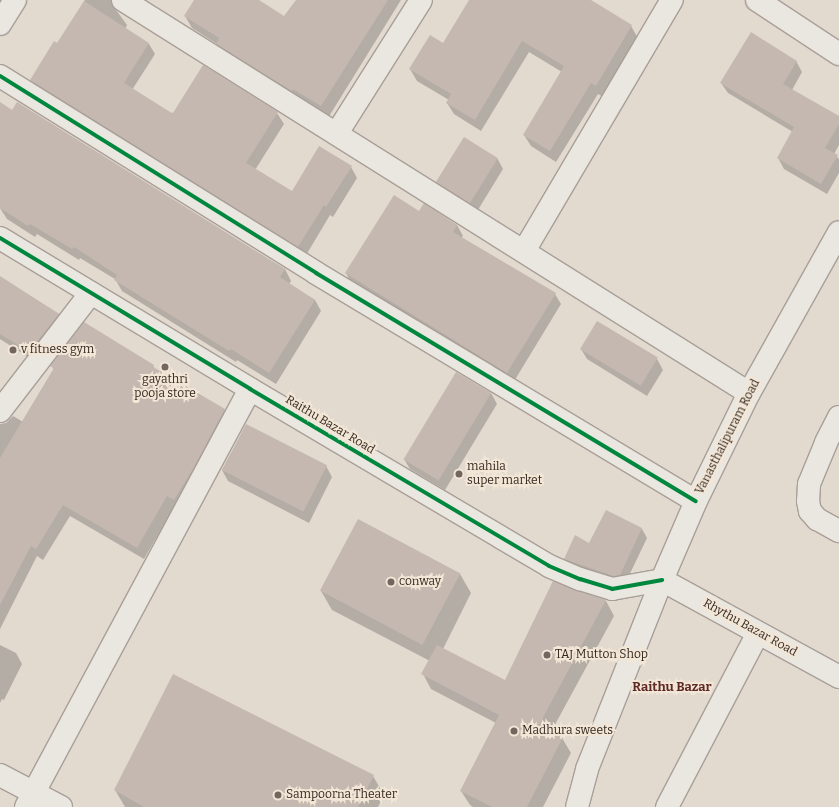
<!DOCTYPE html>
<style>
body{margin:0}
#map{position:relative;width:839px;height:807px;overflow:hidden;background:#e2d9cf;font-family:Bitter,serif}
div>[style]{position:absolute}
.shadow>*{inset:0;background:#0003}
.building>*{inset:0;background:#c5b8b0;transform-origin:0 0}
.roads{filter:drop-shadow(1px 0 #a89f98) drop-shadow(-1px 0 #a89f98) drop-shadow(0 1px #a89f98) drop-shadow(0 -1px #a89f98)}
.street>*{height:22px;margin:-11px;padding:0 11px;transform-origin:11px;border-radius:11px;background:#eae6e0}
.secondary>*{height:22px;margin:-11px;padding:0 11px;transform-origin:11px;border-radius:11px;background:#eae6e0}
.cycleway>*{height:4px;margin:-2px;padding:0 2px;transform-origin:2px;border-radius:2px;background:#00873e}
.dots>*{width:11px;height:11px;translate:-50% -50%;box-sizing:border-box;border:2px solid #f2e6d6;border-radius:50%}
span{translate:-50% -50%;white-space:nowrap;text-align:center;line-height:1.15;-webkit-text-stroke:4px #f2e6d6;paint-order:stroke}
.poi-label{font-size:12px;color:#352821}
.left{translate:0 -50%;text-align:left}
.street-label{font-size:12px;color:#352821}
.neighbourhood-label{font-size:13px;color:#5d2825;font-weight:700}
</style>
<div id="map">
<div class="shadow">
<i style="clip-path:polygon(85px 0,123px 0,118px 5px,116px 10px,127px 25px,125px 29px,149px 44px,155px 54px,132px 90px,173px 114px,203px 66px,277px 113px,284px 124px,255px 170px,292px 193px,351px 167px,357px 178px,333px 217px,330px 215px,305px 257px,38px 91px,32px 80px,57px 45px)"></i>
<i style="clip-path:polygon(195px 0,257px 0,284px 17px,297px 0,401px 0,328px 118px,224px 56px,217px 44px,192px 28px,185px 16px)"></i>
<i style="clip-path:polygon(470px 0,589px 0,631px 26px,638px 38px,603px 97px,598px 94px,556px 162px,531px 146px,524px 135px,562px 72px,529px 52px,481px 131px,454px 114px,447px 103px,449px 100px,417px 81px,410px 69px,443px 44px)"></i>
<i style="clip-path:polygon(796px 61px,802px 72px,792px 90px,839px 117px,839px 145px,834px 154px,839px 159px,839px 173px,827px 194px,784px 169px,778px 158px,793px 132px,728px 93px,721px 83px)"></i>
<i style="clip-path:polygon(0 104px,285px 269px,291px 281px,289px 284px,315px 300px,321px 311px,276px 384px,237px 360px,236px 362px,122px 291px,115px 279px,80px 258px,79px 260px,37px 234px,35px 237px,7px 219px,0 208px)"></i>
<i style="clip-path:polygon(497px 158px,503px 169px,476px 213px,444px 193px,438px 182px)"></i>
<i style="clip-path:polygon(420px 212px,457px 225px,463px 236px,461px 238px,555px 294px,561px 304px,513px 383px,352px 284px,346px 273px)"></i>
<i style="clip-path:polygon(0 277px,59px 314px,65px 325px,36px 362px,0 339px)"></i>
<i style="clip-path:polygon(581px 349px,657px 359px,663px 370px,647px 396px,587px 359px)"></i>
<i style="clip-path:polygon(52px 366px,153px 366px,156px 370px,224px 410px,231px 421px,180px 511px,174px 507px,144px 559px,70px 516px,43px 560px,37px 556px,0 629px,0 424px,6px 423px,13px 416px,23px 422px,54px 370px)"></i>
<i style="clip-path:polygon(491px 393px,497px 404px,445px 490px,410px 469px,404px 459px)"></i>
<i style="clip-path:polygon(246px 425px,326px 466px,332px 477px,309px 523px,228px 481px,222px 470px)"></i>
<i style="clip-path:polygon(606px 511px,642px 529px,647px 538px,625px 584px,570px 567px,565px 559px,589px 544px)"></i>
<i style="clip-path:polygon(460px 574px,471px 593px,443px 649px,505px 681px,553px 582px,606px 601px,614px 616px,551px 732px,562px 738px,571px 753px,543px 807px,473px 807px,470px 805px,461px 791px,496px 723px,431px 689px,423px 674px,430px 661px,332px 610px,321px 591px)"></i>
<i style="clip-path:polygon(0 645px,16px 653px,22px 664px,4px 700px,2px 699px,0 703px)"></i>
<i style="clip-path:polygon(373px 776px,384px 795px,378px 807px,125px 807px,115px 790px)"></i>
</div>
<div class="building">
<i style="clip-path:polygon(194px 0,259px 0,284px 16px,296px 0,388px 0,321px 106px,293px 89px,292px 91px,216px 44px,219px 38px,184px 16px)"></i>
<i style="clip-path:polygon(469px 0,591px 0,632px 25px,596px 86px,591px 83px,550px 151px,523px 135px,564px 66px,522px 41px,475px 120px,446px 103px,451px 94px,409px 69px,430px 35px,443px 43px)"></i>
<i style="clip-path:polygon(84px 1px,149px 43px,124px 83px,170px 112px,173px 113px,203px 65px,278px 112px,246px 163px,292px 191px,319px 146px,352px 166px,326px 207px,324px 205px,298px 247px,30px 80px,54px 41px,57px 43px)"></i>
<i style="clip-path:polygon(751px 32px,797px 61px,783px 84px,839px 116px,839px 124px,825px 148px,838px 155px,821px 184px,777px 158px,794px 127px,720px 83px)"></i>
<i style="clip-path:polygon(0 102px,12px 110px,17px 102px,285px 269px,280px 277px,315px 300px,269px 373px,231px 349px,229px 351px,114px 280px,117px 275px,74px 247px,72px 249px,30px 224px,28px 226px,0 208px)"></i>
<i style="left:464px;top:137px;width:40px;height:53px;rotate:32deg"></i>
<i style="clip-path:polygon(394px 195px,419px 211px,424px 203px,457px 225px,453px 232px,556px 293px,507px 373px,345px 273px)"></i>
<i style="clip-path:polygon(0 276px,59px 314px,29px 352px,0 334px)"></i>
<i style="left:597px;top:321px;width:71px;height:33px;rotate:31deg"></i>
<i style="clip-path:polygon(84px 322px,154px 365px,153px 367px,225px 409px,193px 469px,174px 500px,167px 496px,137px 548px,63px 505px,36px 549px,31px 546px,0 605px,0 458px,54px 368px,50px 366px)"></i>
<i style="left:456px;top:372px;width:41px;height:102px;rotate:31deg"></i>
<i style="left:246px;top:424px;width:91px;height:52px;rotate:27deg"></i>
<i style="clip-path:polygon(606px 510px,642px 528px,620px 575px,613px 576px,564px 559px,575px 535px,589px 543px)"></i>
<i style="left:358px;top:519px;width:116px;height:81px;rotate:28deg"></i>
<i style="clip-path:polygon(553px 581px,606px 600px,539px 725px,563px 737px,527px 807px,492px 807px,460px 791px,499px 715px,421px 674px,437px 645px,505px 680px)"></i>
<i style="clip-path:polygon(173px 674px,374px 775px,358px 807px,144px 807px,114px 790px)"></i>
</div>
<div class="roads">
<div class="street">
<i style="left:123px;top:0;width:739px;rotate:32.12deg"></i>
<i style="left:757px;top:0;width:98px;rotate:33.4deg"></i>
<i style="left:0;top:24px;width:28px;rotate:-58deg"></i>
<i style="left:0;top:76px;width:372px;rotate:31.9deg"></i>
<i style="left:316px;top:273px;width:443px;rotate:31deg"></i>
<i style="left:337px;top:133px;width:157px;rotate:-57.7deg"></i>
<i style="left:0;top:238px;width:292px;rotate:31.1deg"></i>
<i style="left:250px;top:389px;width:347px;rotate:30.6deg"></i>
<i style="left:549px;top:566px;width:34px;rotate:23deg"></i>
<i style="left:580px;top:579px;width:34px;rotate:17deg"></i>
<i style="left:612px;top:589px;width:51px;rotate:-10.2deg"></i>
<i style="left:662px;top:580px;width:202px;rotate:28.7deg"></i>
<i style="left:524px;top:251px;width:291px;rotate:-59.5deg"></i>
<i style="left:0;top:411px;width:149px;rotate:-52.4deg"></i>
<i style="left:839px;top:417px;width:29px;rotate:117deg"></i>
<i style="left:826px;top:443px;width:44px;rotate:112.5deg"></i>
<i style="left:809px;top:484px;width:17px;rotate:93deg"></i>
<i style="left:808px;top:501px;width:10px;rotate:79deg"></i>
<i style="left:810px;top:511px;width:11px;rotate:49deg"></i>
<i style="left:817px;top:519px;width:25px;rotate:29deg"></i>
<i style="left:0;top:775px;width:69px;rotate:27.7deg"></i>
<i style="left:26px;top:807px;width:474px;rotate:-61.8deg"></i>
<i style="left:667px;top:807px;width:196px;rotate:-62.4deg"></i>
</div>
<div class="secondary">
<i style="left:577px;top:807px;width:39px;rotate:-75deg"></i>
<i style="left:587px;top:769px;width:203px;rotate:-68.4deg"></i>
<i style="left:662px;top:580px;width:86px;rotate:-66.7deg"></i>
<i style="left:696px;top:501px;width:120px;rotate:-63.9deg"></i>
<i style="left:749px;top:393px;width:184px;rotate:-60.8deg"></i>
</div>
</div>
<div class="cycleway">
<i style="left:0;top:76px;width:372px;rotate:31.9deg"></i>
<i style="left:316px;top:273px;width:443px;rotate:31deg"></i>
<i style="left:0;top:238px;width:292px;rotate:31.1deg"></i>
<i style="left:250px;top:389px;width:347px;rotate:30.6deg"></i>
<i style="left:549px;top:566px;width:34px;rotate:23deg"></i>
<i style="left:580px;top:579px;width:34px;rotate:17deg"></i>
<i style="left:612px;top:589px;width:51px;rotate:-10.2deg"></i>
</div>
<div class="dots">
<i style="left:13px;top:350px;background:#72665e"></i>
<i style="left:165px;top:367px;background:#72665e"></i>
<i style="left:459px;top:474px;background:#72665e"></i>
<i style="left:391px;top:582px;background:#72665e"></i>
<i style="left:547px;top:655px;background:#72665e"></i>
<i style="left:514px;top:731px;background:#72665e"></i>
<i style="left:278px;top:795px;background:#72665e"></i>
</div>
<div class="poi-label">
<span class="left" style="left:21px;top:350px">v fitness gym</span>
<span style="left:165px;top:387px">gayathri<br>pooja store</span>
<span class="left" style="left:467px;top:474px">mahila<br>super market</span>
<span class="left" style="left:399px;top:582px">conway</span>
<span class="left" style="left:555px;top:655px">TAJ Mutton Shop</span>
<span class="left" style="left:522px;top:731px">Madhura sweets</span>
<span class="left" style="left:286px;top:795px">Sampoorna Theater</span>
</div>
<div class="street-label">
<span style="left:330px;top:425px;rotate:31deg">Raithu Bazar Road</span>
<span style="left:728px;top:437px;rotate:-63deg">Vanasthalipuram Road</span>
<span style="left:750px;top:628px;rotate:29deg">Rhythu Bazar Road</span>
</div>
<div class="neighbourhood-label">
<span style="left:672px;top:687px">Raithu Bazar</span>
</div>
</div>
